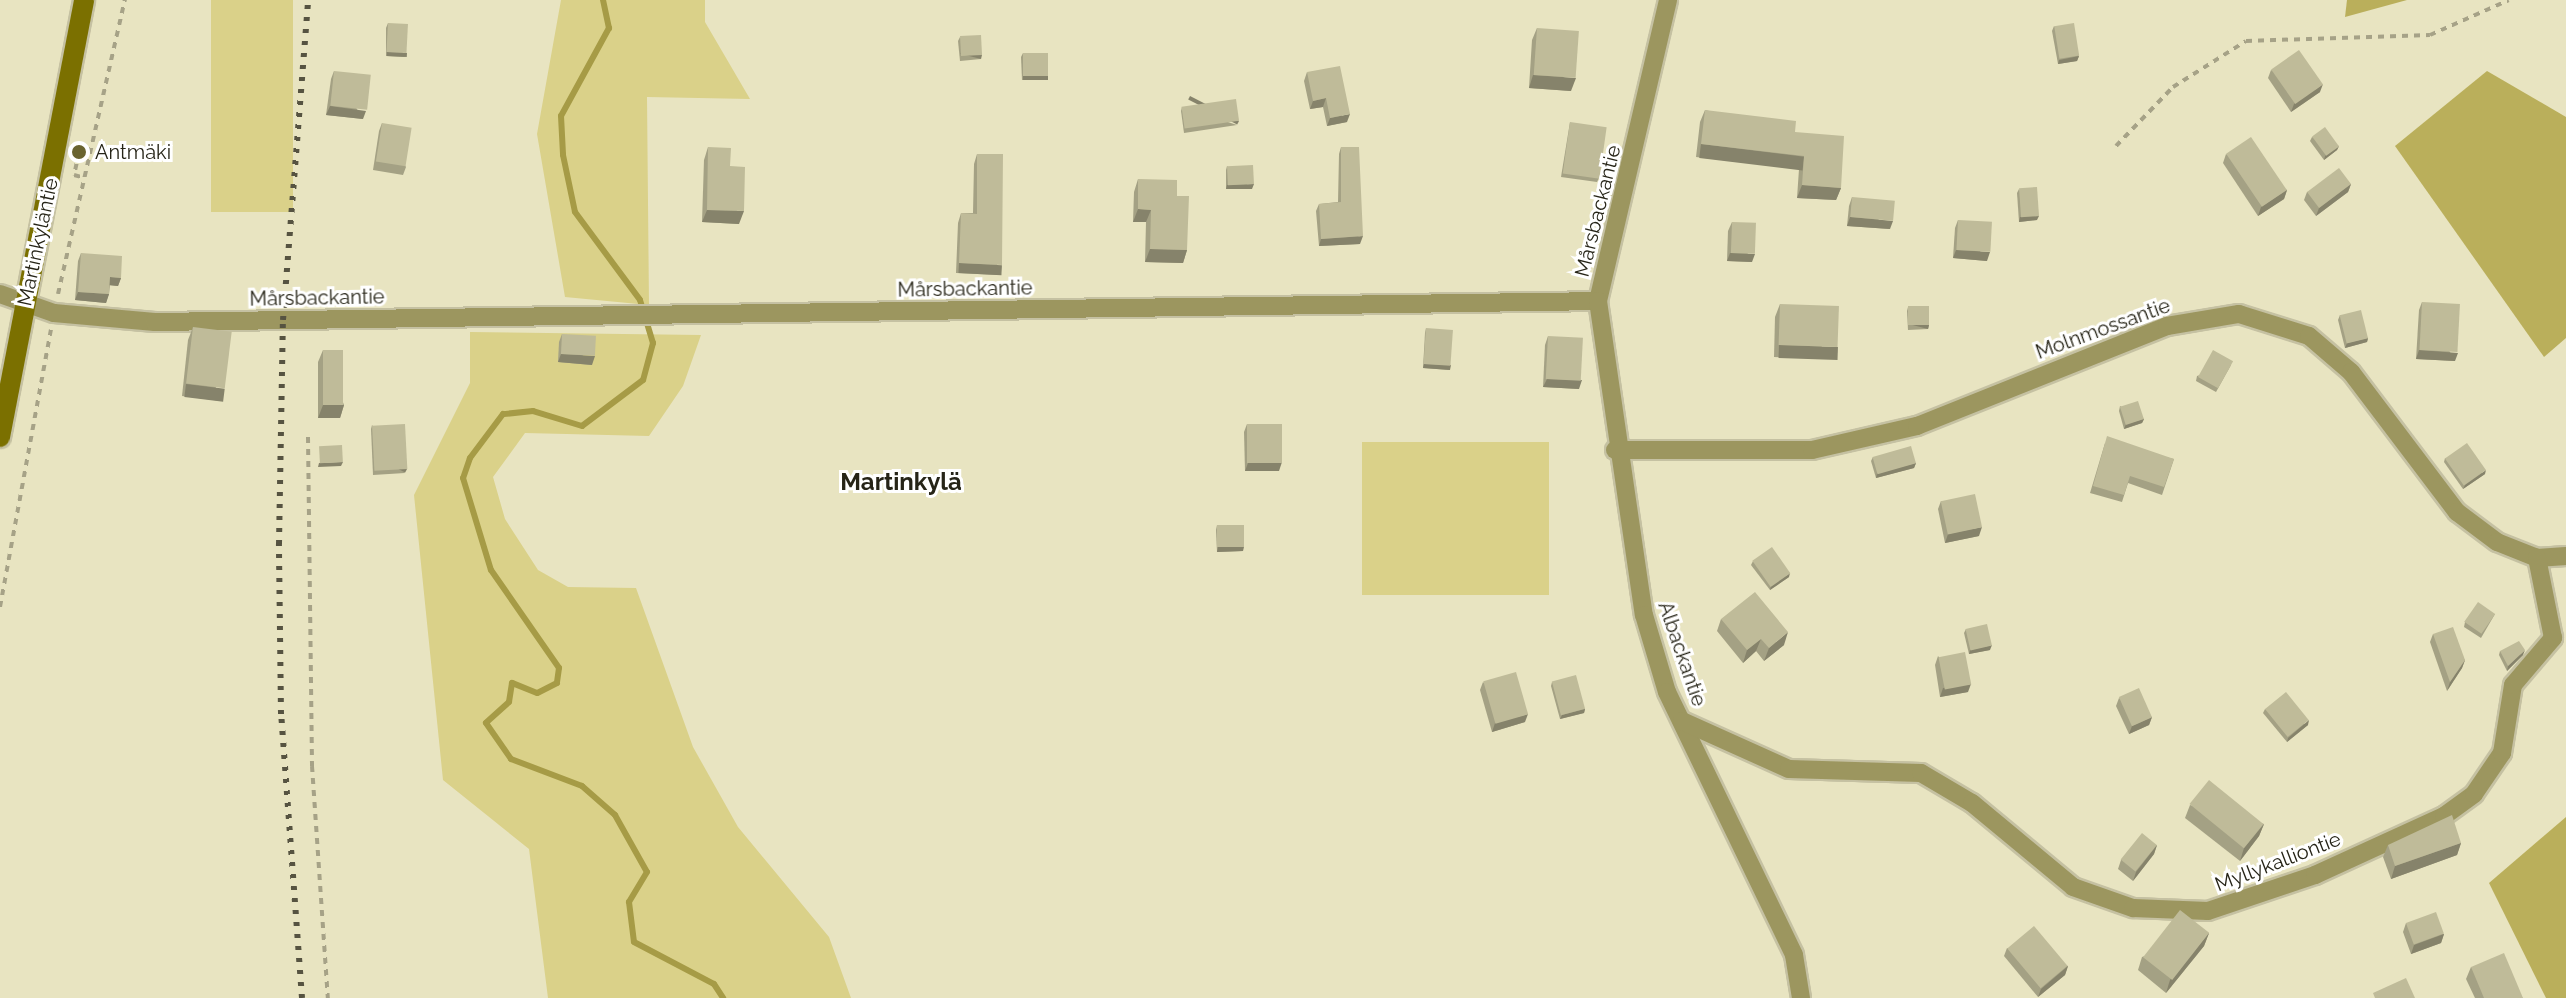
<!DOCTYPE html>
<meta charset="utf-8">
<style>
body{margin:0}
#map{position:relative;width:2566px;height:998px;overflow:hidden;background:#e8e4c1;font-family:Raleway,sans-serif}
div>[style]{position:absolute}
.green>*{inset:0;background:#dad189;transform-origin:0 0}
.forest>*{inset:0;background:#baaf5b}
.stream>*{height:6px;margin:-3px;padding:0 3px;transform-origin:3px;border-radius:3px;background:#a69b46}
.path>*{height:4px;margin-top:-2px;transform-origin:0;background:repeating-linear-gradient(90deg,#a6a287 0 6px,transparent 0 12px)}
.roads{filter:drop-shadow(2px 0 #c5c1a2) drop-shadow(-2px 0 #c5c1a2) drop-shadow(0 2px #c5c1a2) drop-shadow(0 -2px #c5c1a2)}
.street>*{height:18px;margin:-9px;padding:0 9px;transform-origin:9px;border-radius:9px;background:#9c965f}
.secondary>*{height:20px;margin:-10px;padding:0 10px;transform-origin:10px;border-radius:10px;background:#7b7000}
.rail>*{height:6px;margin-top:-3px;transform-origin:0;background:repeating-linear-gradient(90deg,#565341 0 4px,transparent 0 12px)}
.wall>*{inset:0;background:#a4a184}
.shaded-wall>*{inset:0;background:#86836b;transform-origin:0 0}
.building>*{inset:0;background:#bfbb99;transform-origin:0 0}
.dots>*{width:22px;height:22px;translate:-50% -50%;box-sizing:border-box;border:4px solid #fff;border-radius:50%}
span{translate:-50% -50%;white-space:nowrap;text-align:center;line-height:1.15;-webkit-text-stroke:6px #fff;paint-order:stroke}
.poi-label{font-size:20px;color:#262417}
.left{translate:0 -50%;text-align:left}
.street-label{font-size:20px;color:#262417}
.quarter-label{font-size:24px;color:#262417;font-weight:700}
</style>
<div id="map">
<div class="green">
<i style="left:211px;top:0;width:82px;height:212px"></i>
<i style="clip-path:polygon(561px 0,705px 0,705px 22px,750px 99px,647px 97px,649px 305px,565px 297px,537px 134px)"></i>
<i style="clip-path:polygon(470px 332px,701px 335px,683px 386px,649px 436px,525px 433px,493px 477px,505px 519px,538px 570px,568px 587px,636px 588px,693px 747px,738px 827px,829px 937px,851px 998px,548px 998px,529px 849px,443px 780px,414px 495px,470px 383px)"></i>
<i style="left:1362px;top:442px;width:187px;height:153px"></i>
</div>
<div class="forest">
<i style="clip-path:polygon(2347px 0,2407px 0,2345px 17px)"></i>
<i style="clip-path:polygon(2487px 71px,2566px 117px,2566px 338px,2544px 357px,2395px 146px)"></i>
<i style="clip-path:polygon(2566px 817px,2566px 998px,2546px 998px,2489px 883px)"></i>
</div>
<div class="stream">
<i style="left:603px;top:0;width:29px;rotate:78deg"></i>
<i style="left:609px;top:28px;width:100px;rotate:118.6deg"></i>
<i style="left:561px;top:116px;width:39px;rotate:87deg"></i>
<i style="left:563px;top:155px;width:58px;rotate:78.1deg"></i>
<i style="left:575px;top:212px;width:109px;rotate:53.5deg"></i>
<i style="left:640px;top:300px;width:45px;rotate:73.2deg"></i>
<i style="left:653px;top:343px;width:38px;rotate:105deg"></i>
<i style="left:643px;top:380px;width:76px;rotate:143deg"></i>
<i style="left:582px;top:426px;width:51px;rotate:-163deg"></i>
<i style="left:533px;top:411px;width:30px;rotate:174deg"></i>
<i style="left:503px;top:414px;width:55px;rotate:126.9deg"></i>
<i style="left:470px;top:458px;width:21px;rotate:109deg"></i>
<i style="left:463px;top:478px;width:96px;rotate:73.1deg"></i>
<i style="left:491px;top:570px;width:119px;rotate:55.2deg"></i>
<i style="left:559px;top:668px;width:15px;rotate:98deg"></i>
<i style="left:557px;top:683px;width:22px;rotate:153deg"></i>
<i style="left:537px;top:693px;width:27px;rotate:-158deg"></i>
<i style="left:512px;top:683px;width:19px;rotate:99deg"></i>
<i style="left:509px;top:702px;width:31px;rotate:138deg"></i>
<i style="left:486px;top:723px;width:44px;rotate:55.2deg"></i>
<i style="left:511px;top:759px;width:76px;rotate:20.8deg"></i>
<i style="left:582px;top:786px;width:44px;rotate:41.3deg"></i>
<i style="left:615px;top:815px;width:65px;rotate:60.7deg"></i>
<i style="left:647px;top:872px;width:35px;rotate:121deg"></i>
<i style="left:629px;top:902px;width:40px;rotate:82.9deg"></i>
<i style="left:634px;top:942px;width:90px;rotate:27.7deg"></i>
<i style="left:714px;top:984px;width:17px;rotate:57deg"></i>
</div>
<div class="path">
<i style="left:2116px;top:146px;width:82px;rotate:-46deg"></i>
<i style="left:2173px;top:87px;width:86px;rotate:-32.2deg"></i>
<i style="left:2246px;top:41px;width:184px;rotate:-1.9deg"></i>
<i style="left:2430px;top:35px;width:86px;rotate:-23.9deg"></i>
<i style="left:79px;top:152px;width:24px;rotate:102deg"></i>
<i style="left:74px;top:175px;width:11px;rotate:15deg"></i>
<i style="left:58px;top:294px;width:302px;rotate:-77.2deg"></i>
<i style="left:308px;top:437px;width:329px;rotate:89.3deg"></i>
<i style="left:312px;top:766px;width:233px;rotate:86.1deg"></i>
<i style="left:0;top:607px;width:282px;rotate:-79.6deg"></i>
</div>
<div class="roads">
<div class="street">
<i style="left:0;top:294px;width:57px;rotate:19.4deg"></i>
<i style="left:54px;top:313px;width:101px;rotate:5.1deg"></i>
<i style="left:155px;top:322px;width:1443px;rotate:-0.83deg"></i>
<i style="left:1598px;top:301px;width:309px;rotate:-76.9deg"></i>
<i style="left:1598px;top:301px;width:317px;rotate:81.7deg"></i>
<i style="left:1644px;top:615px;width:80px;rotate:73.4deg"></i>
<i style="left:1667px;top:692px;width:292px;rotate:64.2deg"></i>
<i style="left:1794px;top:955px;width:44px;rotate:80.8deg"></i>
<i style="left:1615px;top:450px;width:197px"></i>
<i style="left:1812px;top:450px;width:108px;rotate:-12.9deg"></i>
<i style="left:1917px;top:426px;width:269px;rotate:-21.8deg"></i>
<i style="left:2167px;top:326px;width:73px;rotate:-9.5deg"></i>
<i style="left:2239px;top:314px;width:73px;rotate:17.4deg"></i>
<i style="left:2309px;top:336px;width:55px;rotate:40.6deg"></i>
<i style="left:2351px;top:372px;width:176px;rotate:52.9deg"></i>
<i style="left:2457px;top:512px;width:50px;rotate:36.9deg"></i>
<i style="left:2497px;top:542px;width:43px;rotate:21.8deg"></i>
<i style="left:2537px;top:558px;width:29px;rotate:-4deg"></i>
<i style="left:1682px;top:721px;width:117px;rotate:24.2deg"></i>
<i style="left:1789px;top:769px;width:132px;rotate:1.7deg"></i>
<i style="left:1921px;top:773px;width:59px;rotate:30.5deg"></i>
<i style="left:1972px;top:803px;width:131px;rotate:39.7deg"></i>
<i style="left:2073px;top:887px;width:64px;rotate:19.3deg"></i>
<i style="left:2133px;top:908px;width:75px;rotate:2.3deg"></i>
<i style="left:2208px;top:911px;width:113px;rotate:-18.6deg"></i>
<i style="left:2315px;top:875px;width:142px;rotate:-24.6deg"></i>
<i style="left:2444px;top:816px;width:37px;rotate:-36deg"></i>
<i style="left:2474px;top:794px;width:50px;rotate:-55.7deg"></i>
<i style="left:2502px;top:753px;width:69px;rotate:-80.8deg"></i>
<i style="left:2513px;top:685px;width:62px;rotate:-49.6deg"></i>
<i style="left:2553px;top:638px;width:82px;rotate:-101.3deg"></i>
</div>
<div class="secondary">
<i style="left:0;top:437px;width:445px;rotate:-79.1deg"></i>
</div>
</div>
<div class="rail">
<i style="left:302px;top:998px;width:285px;rotate:-94.2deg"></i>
<i style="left:281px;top:714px;width:170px;rotate:-90.7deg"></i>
<i style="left:279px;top:544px;width:224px;rotate:-89deg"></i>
<i style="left:283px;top:320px;width:321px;rotate:-85.5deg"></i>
</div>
<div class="wall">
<i style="clip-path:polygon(388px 23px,405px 57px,386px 56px,386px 28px)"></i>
<i style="clip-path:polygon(2054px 26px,2079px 56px,2077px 61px,2058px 64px,2052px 31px)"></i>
<i style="clip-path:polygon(1537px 28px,1571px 91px,1529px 88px,1532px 40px)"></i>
<i style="clip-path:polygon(960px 37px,981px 59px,960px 61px,958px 41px)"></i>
<i style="clip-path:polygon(1023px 53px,1048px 76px,1047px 80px,1022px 80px,1021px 57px)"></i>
<i style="clip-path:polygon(2271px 70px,2320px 92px,2291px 112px,2268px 78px)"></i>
<i style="clip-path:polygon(334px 71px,363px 119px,326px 115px,331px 79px)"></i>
<i style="clip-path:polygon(1307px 72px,1347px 122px,1327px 126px,1323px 107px,1310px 109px,1304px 81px)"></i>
<i style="clip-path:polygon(1182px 107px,1237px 125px,1184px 133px,1181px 111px)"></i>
<i style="clip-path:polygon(1705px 110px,1795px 132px,1841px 188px,1836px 200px,1797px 198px,1799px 169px,1696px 157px,1700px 122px)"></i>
<i style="clip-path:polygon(1570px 122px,1599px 178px,1597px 182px,1561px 177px)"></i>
<i style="clip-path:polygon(382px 123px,406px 167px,403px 175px,373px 170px,379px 131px)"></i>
<i style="clip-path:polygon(2312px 137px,2339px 146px,2337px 150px,2324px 160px,2310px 141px)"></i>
<i style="clip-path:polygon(708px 147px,730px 166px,739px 224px,702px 222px,704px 160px)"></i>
<i style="clip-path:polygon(1341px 147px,1360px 244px,1319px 246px,1316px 211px,1319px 204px,1338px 202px,1339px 154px)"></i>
<i style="clip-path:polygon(977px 154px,999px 275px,956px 273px,958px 223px,961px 213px,973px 213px,974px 164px)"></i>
<i style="clip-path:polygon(2226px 154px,2287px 190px,2284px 199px,2258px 216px,2223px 163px)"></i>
<i style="clip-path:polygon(1227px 166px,1252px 189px,1226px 189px,1226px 170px)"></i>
<i style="clip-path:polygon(1138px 179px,1177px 196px,1187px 250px,1183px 263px,1145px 262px,1146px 222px,1133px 222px,1134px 192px)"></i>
<i style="clip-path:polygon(2351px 184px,2348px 192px,2316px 216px,2304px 200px,2307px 192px)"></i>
<i style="clip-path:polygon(2019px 189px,2037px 220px,2019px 222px,2017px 193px)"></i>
<i style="clip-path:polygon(1852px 197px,1890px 229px,1847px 226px,1849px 206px)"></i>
<i style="clip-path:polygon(1958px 220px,1987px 261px,1953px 258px,1955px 228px)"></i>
<i style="clip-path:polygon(1732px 222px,1752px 262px,1727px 261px,1728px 231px)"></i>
<i style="clip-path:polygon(81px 253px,121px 278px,118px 286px,110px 285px,109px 294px,106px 303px,75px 300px,78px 261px)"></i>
<i style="clip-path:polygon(2422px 302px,2455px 361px,2416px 359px,2419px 310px)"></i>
<i style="clip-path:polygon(1780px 304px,1834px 359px,1774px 357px,1775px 317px)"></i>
<i style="clip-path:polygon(1908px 307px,1929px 325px,1928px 329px,1908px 330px,1907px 311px)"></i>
<i style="clip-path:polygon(2340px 315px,2368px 338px,2367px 342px,2345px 348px,2338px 320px)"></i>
<i style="clip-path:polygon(193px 327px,221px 401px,182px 396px,188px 340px)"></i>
<i style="clip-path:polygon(1426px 328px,1450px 370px,1423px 368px,1425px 333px)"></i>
<i style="clip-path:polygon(562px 334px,592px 365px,558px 362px,559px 342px)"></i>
<i style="clip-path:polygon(1548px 336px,1579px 389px,1543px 387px,1545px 345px)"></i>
<i style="clip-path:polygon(323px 350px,344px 405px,340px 418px,318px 418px,318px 362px)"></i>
<i style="clip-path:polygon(2231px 365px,2216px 392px,2196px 381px,2197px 376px)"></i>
<i style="clip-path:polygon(2120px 406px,2144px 419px,2142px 423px,2124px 429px,2119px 411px)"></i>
<i style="clip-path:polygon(1247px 424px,1279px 471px,1245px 471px,1244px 432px)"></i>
<i style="clip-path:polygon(372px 425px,405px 473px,373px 475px,371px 429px)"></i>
<i style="clip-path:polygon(2105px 443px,2174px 459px,2162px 495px,2128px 483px,2122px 502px,2090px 493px)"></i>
<i style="clip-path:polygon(1873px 457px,1916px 463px,1914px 468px,1876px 478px,1871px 461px)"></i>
<i style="clip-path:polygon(2445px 458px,2485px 474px,2463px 489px,2444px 462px)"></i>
<i style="clip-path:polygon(1941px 501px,1979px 536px,1945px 543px,1938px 509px)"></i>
<i style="clip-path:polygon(1217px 525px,1243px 551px,1217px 552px,1216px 530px)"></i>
<i style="clip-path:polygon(1753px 561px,1789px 577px,1770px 590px,1751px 565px)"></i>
<i style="clip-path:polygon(2495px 614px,2481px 638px,2464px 627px,2465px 622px)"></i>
<i style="clip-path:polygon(1721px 619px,1784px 645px,1764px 661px,1756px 651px,1743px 663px,1717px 631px)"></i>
<i style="clip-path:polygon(1966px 629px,1990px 650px,1969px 654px,1964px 633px)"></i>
<i style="clip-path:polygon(2433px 634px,2465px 660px,2462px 668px,2447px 691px,2430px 642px)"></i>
<i style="clip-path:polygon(2500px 651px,2523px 655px,2507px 671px,2499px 655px)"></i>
<i style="clip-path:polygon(1938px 656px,1968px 692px,1940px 697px,1935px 665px)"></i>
<i style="clip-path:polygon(1483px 682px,1525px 722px,1492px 732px,1480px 690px)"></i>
<i style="clip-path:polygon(1552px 682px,1585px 709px,1584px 713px,1560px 719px,1551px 686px)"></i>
<i style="clip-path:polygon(2119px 698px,2152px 717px,2149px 725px,2129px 734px,2116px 706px)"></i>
<i style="clip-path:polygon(2265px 709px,2308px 725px,2287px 742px,2263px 713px)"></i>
<i style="clip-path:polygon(2190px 805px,2264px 824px,2259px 836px,2240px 861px,2185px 818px)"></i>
<i style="clip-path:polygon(2461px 843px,2457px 855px,2391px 879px,2383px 857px,2388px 845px)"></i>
<i style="clip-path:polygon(2157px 845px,2154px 854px,2133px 881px,2118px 869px,2121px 860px)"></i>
<i style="clip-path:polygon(2406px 923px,2444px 934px,2441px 943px,2411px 954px,2403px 932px)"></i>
<i style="clip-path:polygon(2209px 933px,2204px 946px,2166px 993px,2138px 970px,2142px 957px)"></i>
<i style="clip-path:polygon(2007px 948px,2068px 966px,2065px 975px,2038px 997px,2004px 956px)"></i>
<i style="clip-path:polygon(2471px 967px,2523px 998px,2475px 998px,2466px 979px)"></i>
</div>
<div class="shaded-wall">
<i style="left:387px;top:52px;width:20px;height:4px;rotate:3deg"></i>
<i style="left:982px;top:55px;width:4px;height:21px;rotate:104deg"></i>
<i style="clip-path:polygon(2079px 56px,2077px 61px,2058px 64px,2059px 60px)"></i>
<i style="clip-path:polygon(1533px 75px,1576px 78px,1571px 91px,1529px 88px)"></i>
<i style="left:1023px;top:76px;width:25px;height:4px"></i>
<i style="clip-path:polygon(2323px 84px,2320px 92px,2291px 112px,2294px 104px)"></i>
<i style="clip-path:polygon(1326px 98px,1323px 107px,1310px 109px,1313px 101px)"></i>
<i style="clip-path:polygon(330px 106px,366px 111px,363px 119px,326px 115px)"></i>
<i style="clip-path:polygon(1350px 114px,1347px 122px,1327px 126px,1330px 118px)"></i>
<i style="left:1239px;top:121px;width:4px;height:55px;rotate:117deg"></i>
<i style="left:1701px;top:144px;width:104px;height:14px;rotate:7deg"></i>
<i style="clip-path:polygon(2339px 146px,2337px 150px,2324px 160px,2325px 156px)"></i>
<i style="clip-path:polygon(1254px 184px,1252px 189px,1226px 189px,1227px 185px)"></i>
<i style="clip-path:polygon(2351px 184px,2348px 192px,2316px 216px,2319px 208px)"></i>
<i style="clip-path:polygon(1802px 185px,1841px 188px,1836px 200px,1797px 198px)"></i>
<i style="clip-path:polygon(2287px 190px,2284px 199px,2258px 216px,2261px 207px)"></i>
<i style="clip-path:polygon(1138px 209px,1151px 210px,1146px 222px,1133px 222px)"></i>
<i style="clip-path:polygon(707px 210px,744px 211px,739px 224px,702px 222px)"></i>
<i style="clip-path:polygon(2039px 216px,2037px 220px,2019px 222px,2020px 217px)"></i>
<i style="clip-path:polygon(1850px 217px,1893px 221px,1890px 229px,1847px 226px)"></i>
<i style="clip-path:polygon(1363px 236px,1360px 244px,1319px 246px,1321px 239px)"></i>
<i style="clip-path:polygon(1150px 249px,1187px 250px,1183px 263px,1145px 262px)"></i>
<i style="clip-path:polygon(1956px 250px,1990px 252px,1987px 261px,1953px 258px)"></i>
<i style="clip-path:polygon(1730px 253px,1755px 254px,1752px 262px,1727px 261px)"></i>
<i style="left:959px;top:263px;width:43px;height:10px;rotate:3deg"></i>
<i style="clip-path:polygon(110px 277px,121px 278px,118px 286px,107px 285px)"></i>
<i style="clip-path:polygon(78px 292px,109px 294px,106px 303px,75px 300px)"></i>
<i style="left:1929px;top:325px;width:4px;height:20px;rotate:104deg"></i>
<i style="clip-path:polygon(2368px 338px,2367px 342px,2345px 348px,2347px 343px)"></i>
<i style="left:1779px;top:345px;width:59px;height:13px;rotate:2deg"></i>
<i style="clip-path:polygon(2419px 350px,2458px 353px,2455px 361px,2416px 359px)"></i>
<i style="clip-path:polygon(561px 354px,595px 356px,592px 365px,558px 362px)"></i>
<i style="clip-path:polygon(1424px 364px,1451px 365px,1450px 370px,1423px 368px)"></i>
<i style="clip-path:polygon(1547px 379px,1582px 380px,1579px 389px,1543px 387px)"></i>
<i style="left:186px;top:384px;width:39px;height:13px;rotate:7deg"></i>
<i style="clip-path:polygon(323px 405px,344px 405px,340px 418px,318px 418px)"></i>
<i style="clip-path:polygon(2144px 419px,2142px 423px,2124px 429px,2126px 424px)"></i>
<i style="clip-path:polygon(343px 462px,341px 466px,318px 467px,319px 463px)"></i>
<i style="clip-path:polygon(1282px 462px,1279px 471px,1245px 471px,1248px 463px)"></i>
<i style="clip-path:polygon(1916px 463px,1914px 468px,1876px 478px,1877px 473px)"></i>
<i style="left:407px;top:469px;width:4px;height:32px;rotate:117deg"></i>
<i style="clip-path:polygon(2486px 470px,2485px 474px,2463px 489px,2465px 485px)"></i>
<i style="clip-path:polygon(1982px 527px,1979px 536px,1945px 543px,1948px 534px)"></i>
<i style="clip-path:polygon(1218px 547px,1244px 547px,1243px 551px,1217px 552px)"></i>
<i style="clip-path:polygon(1790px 573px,1789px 577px,1770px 590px,1771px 586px)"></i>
<i style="clip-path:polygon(1788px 632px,1784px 645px,1764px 661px,1769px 648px)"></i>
<i style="clip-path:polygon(1761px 639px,1756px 651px,1743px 663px,1747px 650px)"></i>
<i style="clip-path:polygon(1992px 645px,1990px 650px,1969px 654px,1970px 650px)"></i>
<i style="clip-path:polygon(2525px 650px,2523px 655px,2507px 671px,2508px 666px)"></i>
<i style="clip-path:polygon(2465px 660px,2462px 668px,2447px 691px,2450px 682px)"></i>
<i style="clip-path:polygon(1971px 684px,1968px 692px,1940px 697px,1943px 688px)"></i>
<i style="clip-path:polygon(1585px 709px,1584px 713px,1560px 719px,1562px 715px)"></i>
<i style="clip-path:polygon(1528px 714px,1525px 722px,1492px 732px,1495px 723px)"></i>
<i style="clip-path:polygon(2152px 717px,2149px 725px,2129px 734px,2132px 726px)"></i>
<i style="clip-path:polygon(2309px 720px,2308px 725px,2287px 742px,2288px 738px)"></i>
<i style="clip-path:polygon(2264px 824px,2259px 836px,2240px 861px,2244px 848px)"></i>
<i style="clip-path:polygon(2461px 843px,2457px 855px,2391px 879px,2395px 866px)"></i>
<i style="clip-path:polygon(2157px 845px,2154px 854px,2133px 881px,2136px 872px)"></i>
<i style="clip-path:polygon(2209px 933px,2204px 946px,2166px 993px,2170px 980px)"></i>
<i style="clip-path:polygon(2444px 934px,2441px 943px,2411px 954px,2414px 945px)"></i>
<i style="clip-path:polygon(2068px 966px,2065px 975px,2038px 997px,2041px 989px)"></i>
</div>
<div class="building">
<i style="left:388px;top:23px;width:20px;height:29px;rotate:3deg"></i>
<i style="left:2074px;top:23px;width:33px;height:20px;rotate:81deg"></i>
<i style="left:1537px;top:28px;width:42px;height:47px;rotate:4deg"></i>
<i style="left:981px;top:35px;width:20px;height:21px;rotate:87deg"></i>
<i style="left:2299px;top:50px;width:42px;height:34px;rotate:55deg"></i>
<i style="left:1023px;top:53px;width:25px;height:23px"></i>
<i style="clip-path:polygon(1340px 66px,1350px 114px,1330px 118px,1326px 98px,1313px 101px,1307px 72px)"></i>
<i style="left:334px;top:71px;width:37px;height:35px;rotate:6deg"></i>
<i style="left:1236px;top:99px;width:22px;height:55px;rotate:82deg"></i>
<i style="clip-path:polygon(1705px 110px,1796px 121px,1795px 132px,1844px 136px,1841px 188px,1802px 185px,1804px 156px,1701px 144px)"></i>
<i style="left:1570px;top:122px;width:37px;height:52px;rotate:8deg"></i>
<i style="left:382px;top:123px;width:30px;height:39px;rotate:9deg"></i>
<i style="left:2325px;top:127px;width:24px;height:16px;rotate:54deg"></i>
<i style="left:2251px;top:137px;width:64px;height:30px;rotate:56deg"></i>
<i style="clip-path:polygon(708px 147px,731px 148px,730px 166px,745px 167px,744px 211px,707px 210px)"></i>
<i style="clip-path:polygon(1341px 147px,1359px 147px,1363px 236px,1321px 239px,1319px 204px,1341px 202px)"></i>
<i style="clip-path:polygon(977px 154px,1003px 154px,1002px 265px,959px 263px,961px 213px,977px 214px)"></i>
<i style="left:1253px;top:165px;width:19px;height:26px;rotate:87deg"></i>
<i style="left:2339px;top:168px;width:20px;height:40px;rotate:53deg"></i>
<i style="clip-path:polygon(1138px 179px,1177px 180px,1177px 196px,1189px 196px,1187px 250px,1150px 249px,1151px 210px,1138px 209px)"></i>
<i style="left:2037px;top:187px;width:29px;height:18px;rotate:86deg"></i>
<i style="left:1852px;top:197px;width:43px;height:20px;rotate:5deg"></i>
<i style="left:1958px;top:220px;width:34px;height:30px;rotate:3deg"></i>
<i style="left:1732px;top:222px;width:24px;height:31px;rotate:2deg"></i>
<i style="clip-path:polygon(81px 253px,122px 256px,121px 278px,110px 277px,109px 294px,78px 292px)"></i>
<i style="left:2422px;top:302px;width:38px;height:48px;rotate:3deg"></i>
<i style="left:1780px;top:304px;width:59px;height:41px;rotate:2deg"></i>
<i style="left:1929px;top:306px;width:19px;height:21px;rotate:90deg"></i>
<i style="left:2361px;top:310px;width:29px;height:22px;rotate:76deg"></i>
<i style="left:193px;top:327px;width:39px;height:57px;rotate:7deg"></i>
<i style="left:1426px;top:328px;width:27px;height:36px;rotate:4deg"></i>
<i style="left:562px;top:334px;width:34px;height:20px;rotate:3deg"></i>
<i style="left:1548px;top:336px;width:35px;height:43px;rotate:3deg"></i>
<i style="left:323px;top:350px;width:20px;height:55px"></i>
<i style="left:2213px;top:350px;width:23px;height:31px;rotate:29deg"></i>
<i style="left:2138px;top:401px;width:19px;height:19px;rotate:72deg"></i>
<i style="left:405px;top:424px;width:45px;height:33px;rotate:87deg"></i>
<i style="left:1247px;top:424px;width:35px;height:39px"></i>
<i style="clip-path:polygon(2107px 436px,2174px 459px,2164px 487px,2130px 476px,2124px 495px,2093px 486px)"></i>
<i style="left:2467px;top:443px;width:33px;height:27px;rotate:55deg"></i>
<i style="left:342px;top:445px;width:17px;height:23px;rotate:87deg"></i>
<i style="left:1911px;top:446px;width:18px;height:40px;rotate:74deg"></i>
<i style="left:1975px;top:494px;width:34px;height:35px;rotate:78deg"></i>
<i style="left:1217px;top:525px;width:27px;height:22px"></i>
<i style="left:1772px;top:547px;width:32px;height:24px;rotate:55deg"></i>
<i style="clip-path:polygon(1755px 592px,1788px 632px,1769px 648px,1761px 639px,1747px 650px,1721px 619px)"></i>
<i style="left:2478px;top:602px;width:21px;height:24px;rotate:35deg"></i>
<i style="left:1987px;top:624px;width:22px;height:22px;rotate:77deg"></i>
<i style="clip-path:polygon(2453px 627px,2465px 660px,2450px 682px,2433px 634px)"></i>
<i style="clip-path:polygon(2519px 641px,2525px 650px,2508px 666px,2500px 651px)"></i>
<i style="left:1965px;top:652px;width:33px;height:27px;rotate:79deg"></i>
<i style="left:1516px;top:672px;width:44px;height:34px;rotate:74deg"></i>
<i style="left:1576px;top:675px;width:35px;height:25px;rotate:75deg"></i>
<i style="left:2139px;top:688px;width:32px;height:22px;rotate:66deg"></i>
<i style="left:2286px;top:692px;width:36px;height:27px;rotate:51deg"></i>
<i style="left:2209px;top:780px;width:70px;height:31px;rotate:39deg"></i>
<i style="clip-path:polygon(2452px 815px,2461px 843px,2395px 866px,2388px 845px)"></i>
<i style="left:2142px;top:833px;width:19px;height:34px;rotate:39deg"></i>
<i style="left:2180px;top:910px;width:37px;height:60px;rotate:38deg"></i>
<i style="left:2436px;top:912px;width:23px;height:32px;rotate:70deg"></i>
<i style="left:2034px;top:926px;width:52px;height:35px;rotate:50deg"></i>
<i style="clip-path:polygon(2504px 953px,2523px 998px,2484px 998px,2471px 967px)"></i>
<i style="clip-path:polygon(2406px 978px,2415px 998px,2375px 998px,2373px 993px)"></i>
</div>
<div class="dots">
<i style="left:79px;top:152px;background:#69632f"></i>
</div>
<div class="poi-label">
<span class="left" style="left:95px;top:152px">Antmäki</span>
</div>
<div class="street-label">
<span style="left:1598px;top:211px;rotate:-76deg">Mårsbackantie</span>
<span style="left:38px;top:242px;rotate:-78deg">Martinkyläntie</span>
<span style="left:965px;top:289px;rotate:-1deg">Mårsbackantie</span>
<span style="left:317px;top:298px;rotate:-1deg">Mårsbackantie</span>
<span style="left:2103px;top:329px;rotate:-20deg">Molnmossantie</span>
<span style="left:1682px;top:654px;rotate:71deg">Albackantie</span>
<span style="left:2278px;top:862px;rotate:-21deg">Myllykalliontie</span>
</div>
<div class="quarter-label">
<span style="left:901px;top:482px">Martinkylä</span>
</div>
</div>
